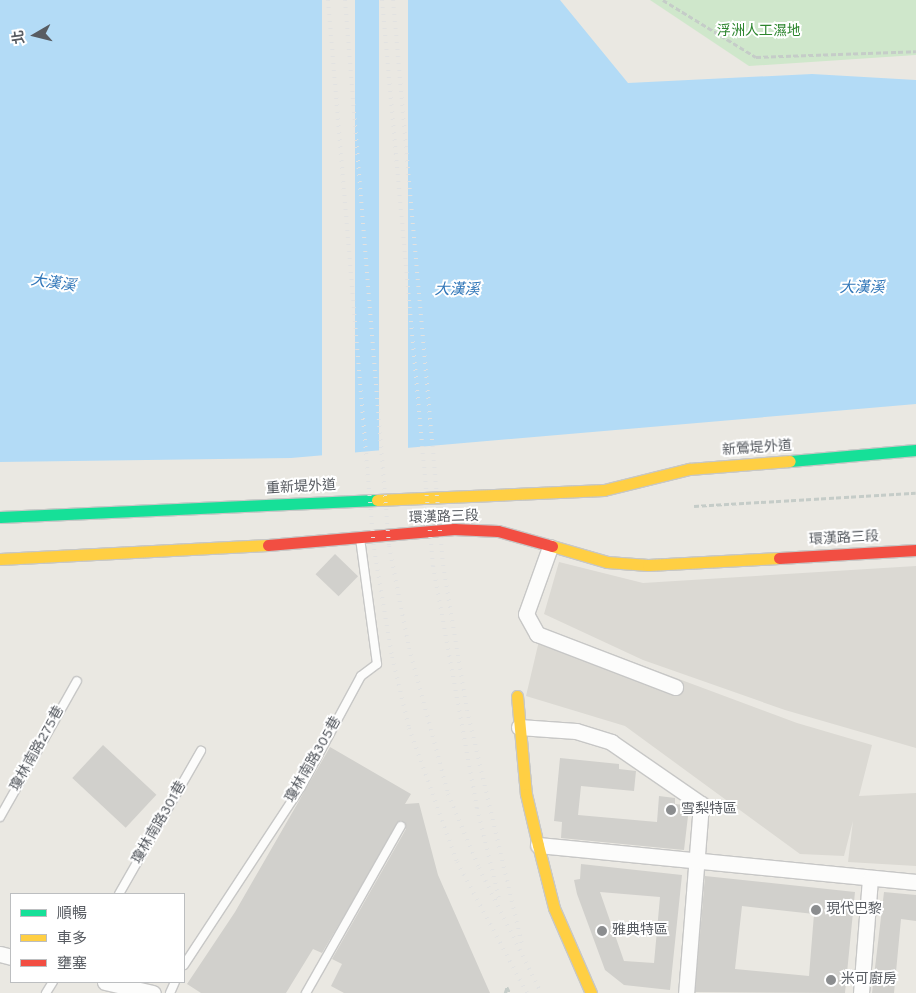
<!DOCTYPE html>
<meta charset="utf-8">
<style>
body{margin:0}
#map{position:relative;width:916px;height:993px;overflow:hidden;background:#eae8e2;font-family:Overpass,"Noto Sans TC",sans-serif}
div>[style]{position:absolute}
.industrial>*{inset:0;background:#dbd9d3}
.green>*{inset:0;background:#cfe7cb}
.water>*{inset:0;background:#b3dbf6}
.pier>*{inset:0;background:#eae8e2;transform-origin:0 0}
.building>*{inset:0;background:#d1d0cc;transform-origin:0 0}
.path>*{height:2.5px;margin-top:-1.25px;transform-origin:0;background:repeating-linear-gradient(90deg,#c5ccc8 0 5px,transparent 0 7.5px)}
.roads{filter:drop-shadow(1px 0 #c7c7c6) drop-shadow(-1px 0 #c7c7c6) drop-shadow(0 1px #c7c7c6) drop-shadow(0 -1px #c7c7c6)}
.lane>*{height:8px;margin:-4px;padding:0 4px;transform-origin:4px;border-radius:4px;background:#fcfcfb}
.street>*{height:15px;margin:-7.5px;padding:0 7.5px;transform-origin:7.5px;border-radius:7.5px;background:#fcfcfb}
.fast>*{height:11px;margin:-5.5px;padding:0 5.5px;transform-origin:5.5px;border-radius:5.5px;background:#16e098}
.slow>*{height:11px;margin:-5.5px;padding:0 5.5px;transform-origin:5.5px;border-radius:5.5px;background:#ffcf43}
.jam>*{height:11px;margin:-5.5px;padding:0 5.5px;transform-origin:5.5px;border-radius:5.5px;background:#f24e42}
.rail>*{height:4px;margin-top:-2px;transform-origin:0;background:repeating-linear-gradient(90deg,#e2e2e1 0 1px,transparent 0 7px)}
.dots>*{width:14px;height:14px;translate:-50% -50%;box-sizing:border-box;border:2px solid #fff;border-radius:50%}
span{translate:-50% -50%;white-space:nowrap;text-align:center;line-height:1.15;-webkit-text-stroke:4px #fff;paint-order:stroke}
.park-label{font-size:14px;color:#2d852e}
.street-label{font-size:14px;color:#585c62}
.poi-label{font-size:14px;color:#585c62}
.left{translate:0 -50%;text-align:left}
.water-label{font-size:15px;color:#3177b9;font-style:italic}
.legend{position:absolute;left:10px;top:893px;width:175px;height:90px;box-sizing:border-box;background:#fff;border:1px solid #bcbec0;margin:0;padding:6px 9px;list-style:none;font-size:15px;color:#585c62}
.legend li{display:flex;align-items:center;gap:10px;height:25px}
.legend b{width:25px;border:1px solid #bcbec0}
.north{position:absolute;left:10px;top:10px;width:50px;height:50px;-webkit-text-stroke:4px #fff;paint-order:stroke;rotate:262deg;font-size:14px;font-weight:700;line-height:20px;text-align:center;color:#585c62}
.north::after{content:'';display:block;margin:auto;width:18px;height:22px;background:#585c62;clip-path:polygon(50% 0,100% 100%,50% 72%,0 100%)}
</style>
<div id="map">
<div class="industrial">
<i style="clip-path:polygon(559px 562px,643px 583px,916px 566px,916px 748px,785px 710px,643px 660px,544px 614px)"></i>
<i style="clip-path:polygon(542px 628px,797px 723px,872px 745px,859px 796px,916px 793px,916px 866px,848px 862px,853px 821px,844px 856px,800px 854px,625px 726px,526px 696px)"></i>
</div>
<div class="green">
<i style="clip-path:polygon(650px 0,916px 0,916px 55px,749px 66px)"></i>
</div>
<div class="water">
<i style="clip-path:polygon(0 0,560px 0,628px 83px,812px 74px,916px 80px,916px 404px,291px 458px,0 462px)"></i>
</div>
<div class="pier">
<i style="left:322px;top:0;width:33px;height:456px"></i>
<i style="left:379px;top:0;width:29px;height:451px"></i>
</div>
<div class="building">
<i style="left:335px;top:554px;width:32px;height:28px;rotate:44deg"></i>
<i style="left:103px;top:745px;width:73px;height:45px;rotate:43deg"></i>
<i style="clip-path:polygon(330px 747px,411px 794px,405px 804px,419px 803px,438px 875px,490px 993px,344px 993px,331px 986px,342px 964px,332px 959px,406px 829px,401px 820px,322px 953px,313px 949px,286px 993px,201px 993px,187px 984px,235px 912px)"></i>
<i style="clip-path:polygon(560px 758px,619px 764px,619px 769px,636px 771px,634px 791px,581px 786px,578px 815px,657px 822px,659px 796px,675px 798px,675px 804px,684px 805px,683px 815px,688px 816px,684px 850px,561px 838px,562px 822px,554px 821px)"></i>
<i style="clip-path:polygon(evenodd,581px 864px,682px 875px,670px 990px,624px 985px,605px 970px,577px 894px,574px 880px,580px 879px,581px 864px,600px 892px,660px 897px,654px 963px,624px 961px,600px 892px)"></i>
<i style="clip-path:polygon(evenodd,705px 876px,855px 892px,845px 993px,695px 992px,705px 876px,742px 906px,814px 914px,809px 976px,735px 969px,742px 906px)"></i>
<i style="clip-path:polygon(884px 892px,916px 895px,916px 921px,901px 919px,894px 993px,872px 993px)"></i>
</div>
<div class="path">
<i style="left:663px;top:0;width:109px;rotate:31.5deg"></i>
<i style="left:756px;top:57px;width:160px;rotate:-2.1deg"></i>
<i style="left:694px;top:506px;width:222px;rotate:-3.4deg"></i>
<i style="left:505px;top:993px;width:6px;rotate:-72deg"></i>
<i style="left:507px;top:987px;width:7px;rotate:63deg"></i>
</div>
<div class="roads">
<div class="lane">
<i style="left:0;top:817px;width:156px;rotate:-60.5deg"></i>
<i style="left:119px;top:894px;width:165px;rotate:-60.2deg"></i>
<i style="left:184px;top:965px;width:213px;rotate:-56.7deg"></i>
<i style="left:301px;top:787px;width:126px;rotate:-61.6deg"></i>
<i style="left:361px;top:676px;width:20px;rotate:-37deg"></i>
<i style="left:377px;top:664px;width:127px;rotate:-97.7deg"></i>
<i style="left:46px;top:993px;width:13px;rotate:-58deg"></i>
<i style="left:170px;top:993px;width:12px;rotate:-66deg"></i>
<i style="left:306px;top:993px;width:192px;rotate:-60.4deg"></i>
</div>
<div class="street">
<i style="left:550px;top:547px;width:71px;rotate:109.7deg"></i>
<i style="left:526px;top:614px;width:23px;rotate:61deg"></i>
<i style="left:537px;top:634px;width:148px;rotate:21deg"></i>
<i style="left:519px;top:727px;width:57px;rotate:4deg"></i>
<i style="left:576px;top:731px;width:37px;rotate:17deg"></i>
<i style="left:611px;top:742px;width:109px;rotate:34.6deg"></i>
<i style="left:701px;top:804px;width:190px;rotate:94.5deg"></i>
<i style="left:538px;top:845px;width:380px;rotate:5.6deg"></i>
<i style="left:0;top:954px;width:11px;rotate:15deg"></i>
<i style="left:105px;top:982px;width:49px;rotate:12.9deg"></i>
<i style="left:861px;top:993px;width:115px;rotate:-85.5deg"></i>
</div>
<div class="fast">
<i style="left:790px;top:461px;width:126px;rotate:-5deg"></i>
<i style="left:0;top:517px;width:377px;rotate:-2.6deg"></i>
</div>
<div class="slow">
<i style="left:377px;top:500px;width:227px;rotate:-2.5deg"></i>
<i style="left:604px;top:490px;width:88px;rotate:-13.9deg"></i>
<i style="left:689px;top:469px;width:101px;rotate:-4.5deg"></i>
<i style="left:552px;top:546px;width:57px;rotate:16.2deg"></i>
<i style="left:607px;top:562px;width:41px;rotate:4.2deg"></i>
<i style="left:648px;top:565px;width:131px;rotate:-3.1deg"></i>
<i style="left:0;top:559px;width:268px;rotate:-3deg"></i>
<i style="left:517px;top:696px;width:98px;rotate:84.8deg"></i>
<i style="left:526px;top:794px;width:52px;rotate:76.8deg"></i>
<i style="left:538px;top:845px;width:65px;rotate:75.7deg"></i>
<i style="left:554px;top:908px;width:93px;rotate:66.5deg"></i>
</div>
<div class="jam">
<i style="left:268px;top:545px;width:187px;rotate:-4.9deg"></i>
<i style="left:454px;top:529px;width:44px;rotate:2.6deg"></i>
<i style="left:498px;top:531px;width:56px;rotate:15.5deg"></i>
<i style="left:779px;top:558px;width:137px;rotate:-3.3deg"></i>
</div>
</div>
<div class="rail">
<i style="left:328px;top:0;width:551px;rotate:85.21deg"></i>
<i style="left:374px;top:549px;width:109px;rotate:80.5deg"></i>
<i style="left:392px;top:657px;width:73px;rotate:76.5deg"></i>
<i style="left:409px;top:728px;width:142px;rotate:70.3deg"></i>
<i style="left:457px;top:862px;width:149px;rotate:61.9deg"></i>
<i style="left:345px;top:0;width:548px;rotate:85.39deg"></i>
<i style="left:389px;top:546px;width:104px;rotate:78.9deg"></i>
<i style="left:409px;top:648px;width:151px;rotate:75deg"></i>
<i style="left:448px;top:794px;width:80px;rotate:67.3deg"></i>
<i style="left:479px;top:868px;width:140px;rotate:63.6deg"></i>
<i style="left:382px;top:0;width:568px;rotate:84.85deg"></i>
<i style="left:433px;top:566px;width:246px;rotate:79.7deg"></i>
<i style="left:477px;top:808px;width:93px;rotate:76.3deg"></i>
<i style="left:393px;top:0;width:567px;rotate:84.94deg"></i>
<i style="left:443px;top:565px;width:147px;rotate:80.6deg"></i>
<i style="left:467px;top:710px;width:240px;rotate:76.8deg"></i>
</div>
<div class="dots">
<i style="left:671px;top:810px;background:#8b8d8f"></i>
<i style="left:816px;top:910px;background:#8b8d8f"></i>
<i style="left:602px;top:931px;background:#8b8d8f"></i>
<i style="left:831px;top:980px;background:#8b8d8f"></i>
</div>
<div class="park-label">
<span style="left:759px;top:32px">浮洲人工濕地</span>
</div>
<div class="street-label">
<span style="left:757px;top:449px;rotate:-4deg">新鶯堤外道</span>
<span style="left:301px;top:488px;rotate:-3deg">重新堤外道</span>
<span style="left:444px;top:518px;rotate:-2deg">環漢路三段</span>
<span style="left:844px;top:539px;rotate:-3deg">環漢路三段</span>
<span style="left:38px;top:749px;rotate:-61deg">瓊林南路275巷</span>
<span style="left:314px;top:760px;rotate:-60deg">瓊林南路305巷</span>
<span style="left:160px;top:823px;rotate:-60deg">瓊林南路301巷</span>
</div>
<div class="poi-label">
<span class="left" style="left:681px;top:810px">雪梨特區</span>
<span class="left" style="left:826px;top:910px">現代巴黎</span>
<span class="left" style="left:612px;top:931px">雅典特區</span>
<span class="left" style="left:841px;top:980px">米可廚房</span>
</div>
<div class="water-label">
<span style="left:53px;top:284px;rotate:8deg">大漢溪</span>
<span style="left:862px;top:289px">大漢溪</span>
<span style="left:457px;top:291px">大漢溪</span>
</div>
<ul class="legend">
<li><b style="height:6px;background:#16e098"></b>順暢</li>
<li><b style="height:6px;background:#ffcf43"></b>車多</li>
<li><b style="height:6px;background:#f24e42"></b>壅塞</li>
</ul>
<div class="north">北</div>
</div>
